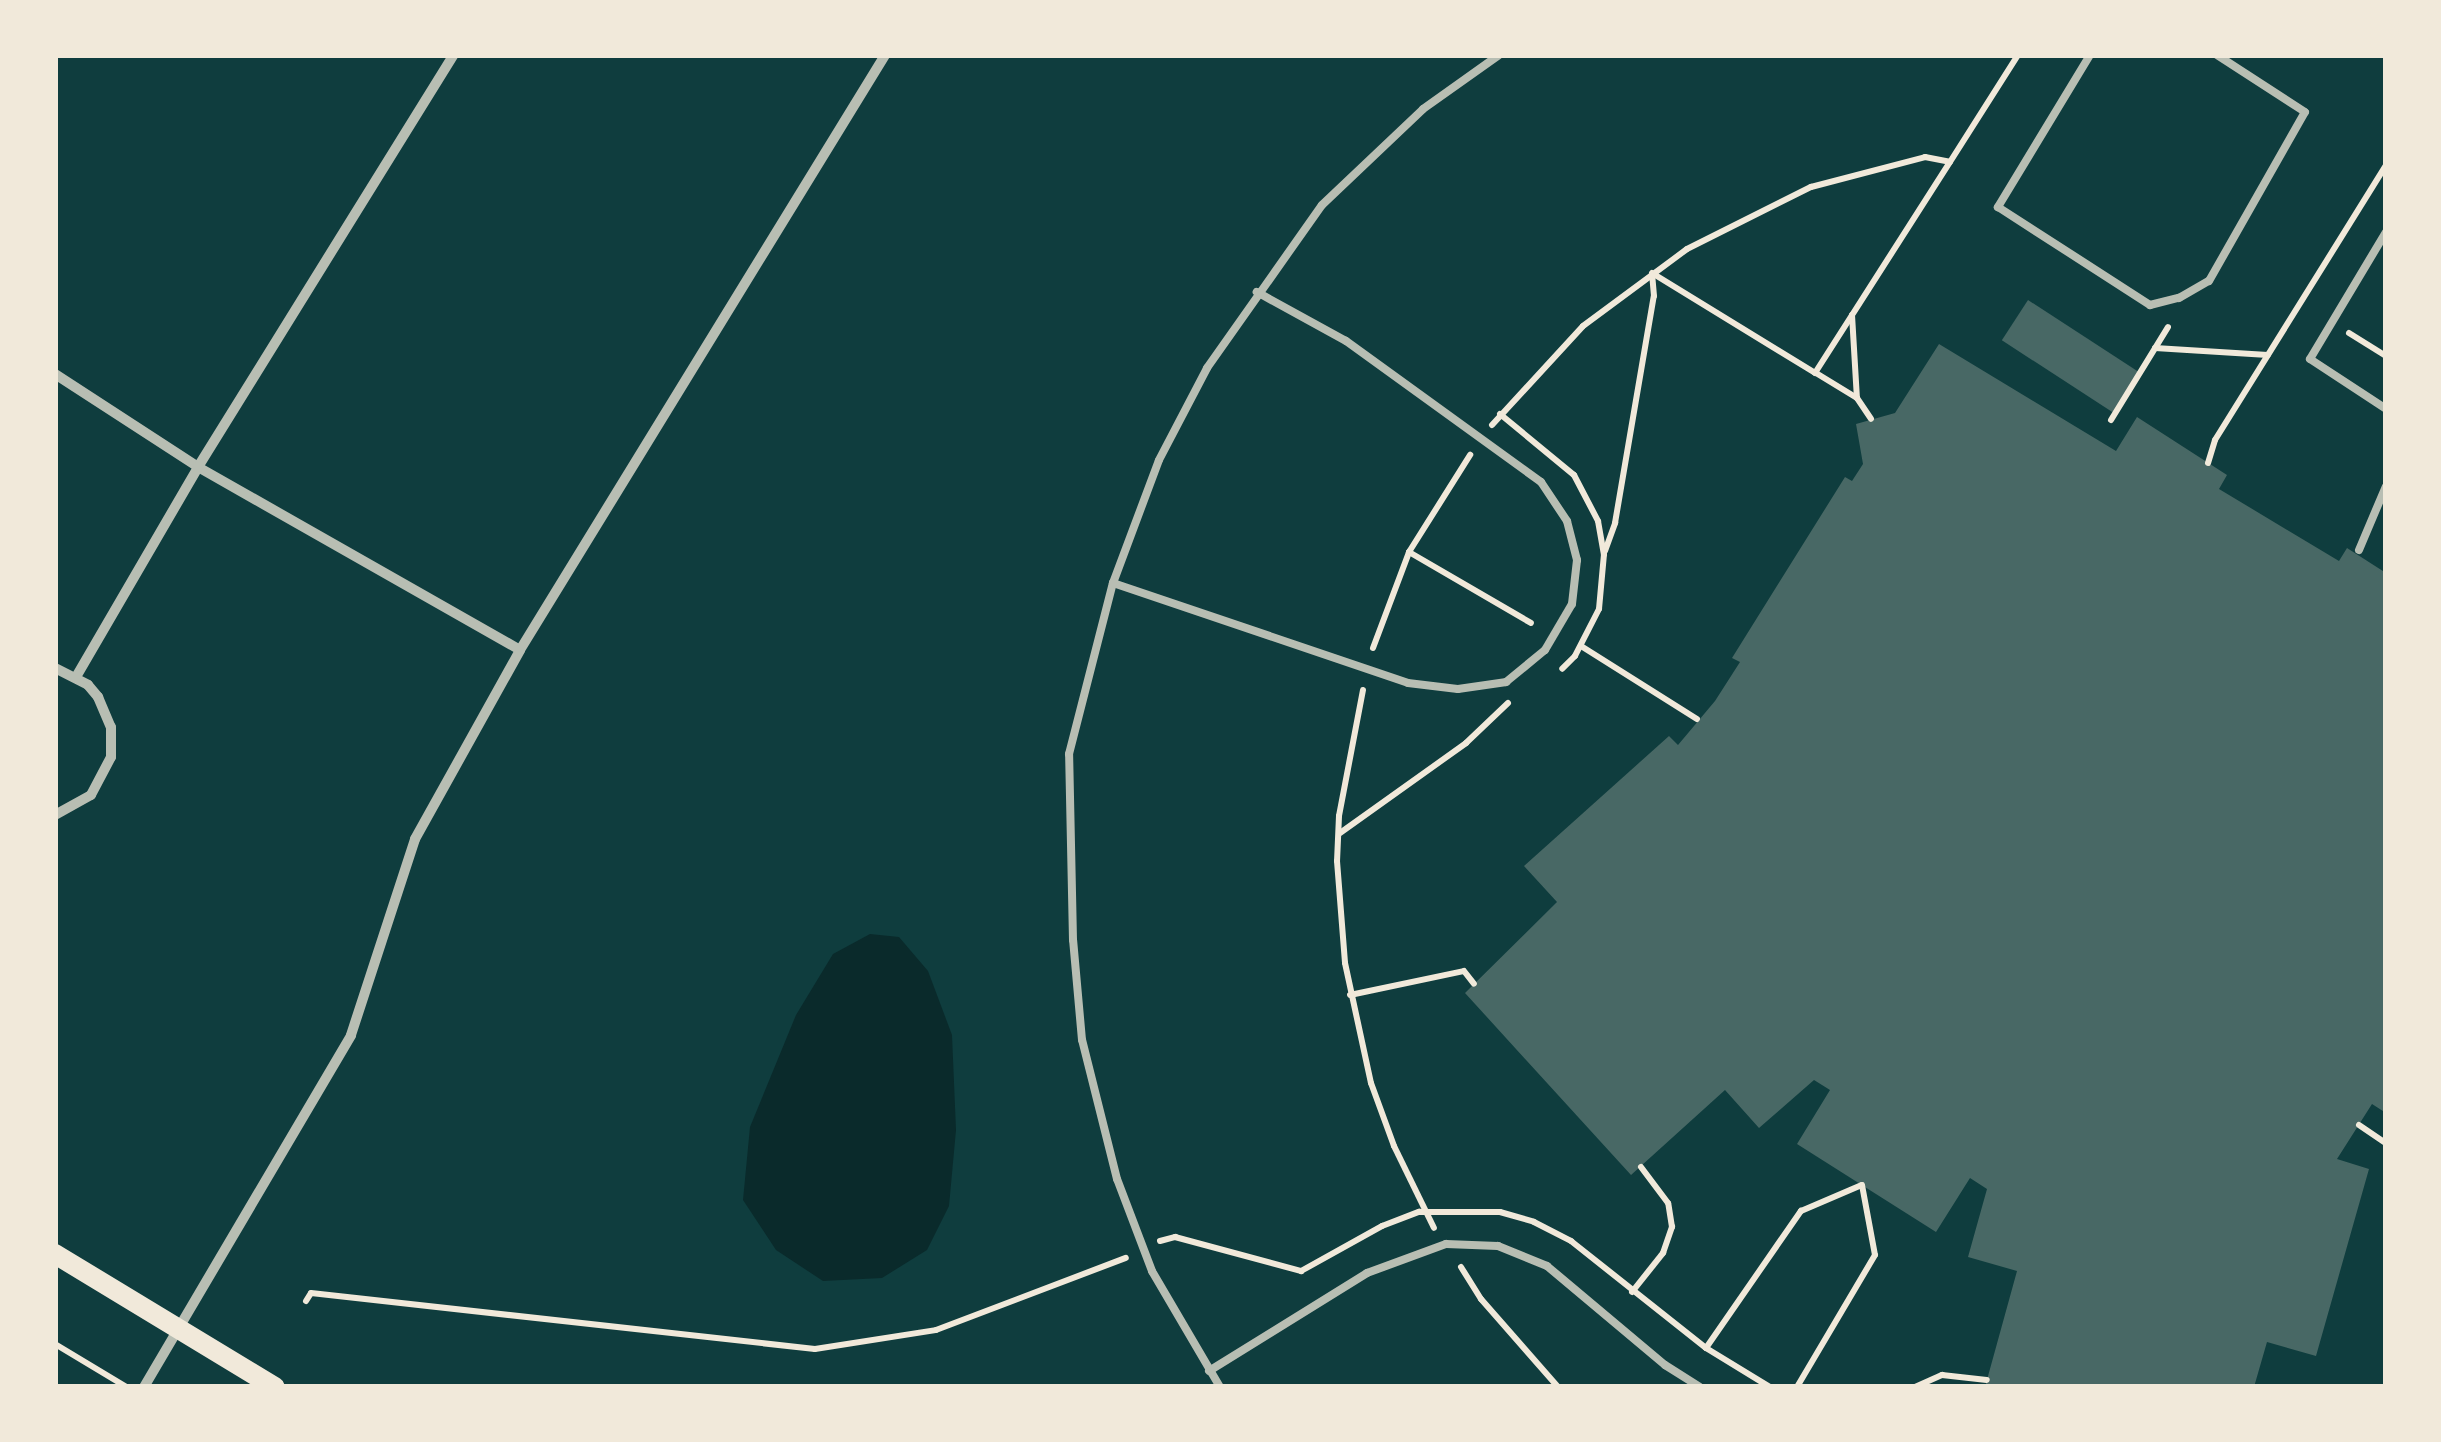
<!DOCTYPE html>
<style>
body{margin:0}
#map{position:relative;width:2441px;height:1442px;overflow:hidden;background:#0f3d3e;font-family:"Fira Sans Condensed",sans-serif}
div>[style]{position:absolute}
.water>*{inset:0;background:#0a2a2b}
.building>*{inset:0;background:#486865;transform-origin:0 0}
.path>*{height:6px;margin:-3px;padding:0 3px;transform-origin:3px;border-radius:3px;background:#f1e9da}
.service>*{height:8px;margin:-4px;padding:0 4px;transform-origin:4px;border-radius:4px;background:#b8beb3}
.minor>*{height:10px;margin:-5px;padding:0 5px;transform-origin:5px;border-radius:5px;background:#b8beb3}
.secondary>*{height:20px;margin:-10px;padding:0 10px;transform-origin:10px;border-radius:10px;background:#f1e9da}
span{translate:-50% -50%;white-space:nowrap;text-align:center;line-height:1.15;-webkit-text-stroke:10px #f1e9da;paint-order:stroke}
.frame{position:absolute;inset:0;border:58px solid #f1e9da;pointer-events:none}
</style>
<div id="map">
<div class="water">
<i style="clip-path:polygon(870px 934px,899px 937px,928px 971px,952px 1035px,956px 1130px,949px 1206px,927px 1250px,882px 1278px,823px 1281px,776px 1250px,743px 1200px,750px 1127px,796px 1015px,833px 954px)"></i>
</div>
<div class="building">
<i style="left:2028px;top:300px;width:133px;height:48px;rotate:33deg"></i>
<i style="clip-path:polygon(1939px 344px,2116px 451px,2137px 417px,2227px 475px,2219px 489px,2339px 561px,2347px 548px,2386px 573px,2386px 1113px,2372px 1104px,2337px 1159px,2369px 1169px,2316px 1356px,2267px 1342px,2254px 1387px,1985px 1387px,2017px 1271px,1968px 1257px,1987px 1189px,1970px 1178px,1936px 1232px,1797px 1144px,1830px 1090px,1814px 1080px,1759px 1128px,1725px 1090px,1631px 1175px,1465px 993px,1557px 902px,1524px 866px,1669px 736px,1678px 745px,1715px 701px,1740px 662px,1732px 658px,1845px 477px,1852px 481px,1863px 464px,1856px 424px,1895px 413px)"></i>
</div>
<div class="path">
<i style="left:1652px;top:273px;width:191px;rotate:31.5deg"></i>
<i style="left:1815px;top:373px;width:250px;rotate:-57.4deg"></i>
<i style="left:1852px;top:315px;width:83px;rotate:86.6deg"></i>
<i style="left:2349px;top:333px;width:44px;rotate:31.9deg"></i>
<i style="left:2155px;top:348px;width:113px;rotate:3.5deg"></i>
<i style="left:1816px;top:373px;width:48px;rotate:31.4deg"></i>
<i style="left:1857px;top:398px;width:25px;rotate:56deg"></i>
<i style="left:1500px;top:414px;width:96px;rotate:39.5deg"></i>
<i style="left:1574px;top:475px;width:52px;rotate:62.4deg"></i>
<i style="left:1598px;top:521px;width:34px;rotate:80deg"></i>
<i style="left:1604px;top:554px;width:55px;rotate:95.2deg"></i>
<i style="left:1599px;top:609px;width:53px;rotate:117.1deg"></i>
<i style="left:1575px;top:656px;width:18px;rotate:135deg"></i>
<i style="left:2111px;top:420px;width:109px;rotate:-58.5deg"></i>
<i style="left:1492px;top:425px;width:134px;rotate:-47.4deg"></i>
<i style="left:1583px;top:326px;width:129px;rotate:-36.5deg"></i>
<i style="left:1687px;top:249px;width:139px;rotate:-26.6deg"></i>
<i style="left:1811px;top:187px;width:118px;rotate:-14.7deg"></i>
<i style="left:1925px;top:157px;width:25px;rotate:11deg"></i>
<i style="left:1950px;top:162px;width:127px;rotate:-57.6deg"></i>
<i style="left:2208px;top:463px;width:24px;rotate:-73deg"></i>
<i style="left:2215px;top:440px;width:324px;rotate:-58.1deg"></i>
<i style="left:1605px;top:551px;width:30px;rotate:-70deg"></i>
<i style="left:1615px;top:523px;width:230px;rotate:-80.3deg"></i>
<i style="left:1654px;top:296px;width:22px;rotate:-95deg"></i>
<i style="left:1409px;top:552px;width:141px;rotate:30.2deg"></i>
<i style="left:1581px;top:646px;width:137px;rotate:32.2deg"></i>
<i style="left:1373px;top:648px;width:103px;rotate:-69.4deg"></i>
<i style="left:1409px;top:552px;width:115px;rotate:-57.8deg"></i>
<i style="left:1363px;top:690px;width:128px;rotate:100.8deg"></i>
<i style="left:1339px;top:816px;width:45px;rotate:92.5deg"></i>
<i style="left:1337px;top:861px;width:102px;rotate:85.5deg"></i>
<i style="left:1345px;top:963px;width:123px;rotate:77.8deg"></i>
<i style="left:1371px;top:1083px;width:67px;rotate:69.9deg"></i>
<i style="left:1394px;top:1146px;width:91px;rotate:64deg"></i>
<i style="left:1340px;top:833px;width:155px;rotate:-35.5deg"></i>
<i style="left:1466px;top:743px;width:58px;rotate:-43.6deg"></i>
<i style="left:1350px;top:995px;width:116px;rotate:-11.9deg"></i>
<i style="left:1464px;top:971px;width:16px;rotate:52deg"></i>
<i style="left:2359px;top:1125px;width:32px;rotate:34deg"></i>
<i style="left:1160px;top:1241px;width:16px;rotate:-15deg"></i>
<i style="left:1175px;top:1237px;width:131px;rotate:15.1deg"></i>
<i style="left:1301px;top:1271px;width:93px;rotate:-29.1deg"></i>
<i style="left:1382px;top:1226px;width:40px;rotate:-21deg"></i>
<i style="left:1419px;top:1212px;width:81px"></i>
<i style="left:1500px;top:1212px;width:35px;rotate:16deg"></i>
<i style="left:1534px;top:1222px;width:42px;rotate:27.2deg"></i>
<i style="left:1571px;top:1241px;width:172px;rotate:38.4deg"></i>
<i style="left:1706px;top:1348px;width:75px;rotate:31.4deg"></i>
<i style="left:1461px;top:1267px;width:38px;rotate:58deg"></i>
<i style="left:1481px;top:1299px;width:117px;rotate:48.8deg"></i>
<i style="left:1632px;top:1292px;width:50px;rotate:-51.5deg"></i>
<i style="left:1663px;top:1253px;width:28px;rotate:-71deg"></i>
<i style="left:1672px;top:1227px;width:24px;rotate:-99deg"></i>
<i style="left:1668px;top:1203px;width:45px;rotate:-126.9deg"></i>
<i style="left:306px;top:1301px;width:9px;rotate:-58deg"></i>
<i style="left:311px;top:1293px;width:507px;rotate:6.34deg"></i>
<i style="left:815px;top:1349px;width:122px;rotate:-8.9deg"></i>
<i style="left:936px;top:1330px;width:203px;rotate:-20.8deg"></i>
<i style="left:55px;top:1344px;width:82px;rotate:31deg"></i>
<i style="left:1706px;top:1348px;width:167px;rotate:-55.3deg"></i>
<i style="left:1801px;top:1211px;width:66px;rotate:-23.1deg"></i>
<i style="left:1862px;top:1185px;width:71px;rotate:79.5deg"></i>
<i style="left:1875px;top:1255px;width:153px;rotate:120.6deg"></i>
<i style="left:1915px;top:1387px;width:30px;rotate:-24deg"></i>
<i style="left:1942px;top:1375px;width:45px;rotate:6.3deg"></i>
</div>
<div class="service">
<i style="left:2090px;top:55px;width:178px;rotate:121.2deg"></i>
<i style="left:1998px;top:207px;width:181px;rotate:32.8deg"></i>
<i style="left:2150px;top:305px;width:30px;rotate:-14deg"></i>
<i style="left:2179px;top:298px;width:34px;rotate:-30deg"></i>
<i style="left:2209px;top:281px;width:194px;rotate:-60.4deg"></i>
<i style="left:2305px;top:112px;width:105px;rotate:-147.1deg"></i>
<i style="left:2386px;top:232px;width:148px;rotate:120.9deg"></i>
<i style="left:2310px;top:359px;width:91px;rotate:33.3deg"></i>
<i style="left:2359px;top:550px;width:69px;rotate:-67.1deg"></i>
<i style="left:1113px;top:583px;width:311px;rotate:18.7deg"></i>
<i style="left:1408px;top:683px;width:50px;rotate:6.8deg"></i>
<i style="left:1458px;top:689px;width:49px;rotate:-8.3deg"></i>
<i style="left:1506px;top:682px;width:50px;rotate:-39.4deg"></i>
<i style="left:1545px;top:650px;width:53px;rotate:-59.6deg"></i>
<i style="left:1572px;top:604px;width:44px;rotate:-83.5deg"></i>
<i style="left:1577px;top:560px;width:40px;rotate:-104.4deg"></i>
<i style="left:1567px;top:521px;width:47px;rotate:-123.7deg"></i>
<i style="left:1541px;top:482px;width:241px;rotate:-144.1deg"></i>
<i style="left:1346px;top:341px;width:102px;rotate:-151.2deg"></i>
<i style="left:1209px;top:1371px;width:186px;rotate:-31.8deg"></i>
<i style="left:1367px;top:1273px;width:84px;rotate:-20.2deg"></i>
<i style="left:1446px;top:1244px;width:52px;rotate:2.2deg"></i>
<i style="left:1498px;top:1246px;width:53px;rotate:22.2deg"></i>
<i style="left:1547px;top:1266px;width:154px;rotate:40deg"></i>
<i style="left:1665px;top:1365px;width:41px;rotate:32.2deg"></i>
<i style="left:1220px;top:1387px;width:134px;rotate:-120.4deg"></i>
<i style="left:1152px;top:1271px;width:98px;rotate:-110.8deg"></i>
<i style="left:1117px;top:1179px;width:143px;rotate:-104.1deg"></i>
<i style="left:1082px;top:1040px;width:100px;rotate:-95.1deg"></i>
<i style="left:1073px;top:940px;width:186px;rotate:-91.2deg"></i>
<i style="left:1069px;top:754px;width:177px;rotate:-75.6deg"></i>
<i style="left:1113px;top:583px;width:131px;rotate:-69.5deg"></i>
<i style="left:1159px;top:460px;width:104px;rotate:-62.4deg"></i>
<i style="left:1207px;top:368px;width:199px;rotate:-54.8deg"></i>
<i style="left:1322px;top:205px;width:139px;rotate:-43.5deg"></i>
<i style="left:1423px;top:109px;width:93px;rotate:-35.4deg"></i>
</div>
<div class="minor">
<i style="left:55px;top:374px;width:171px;rotate:33deg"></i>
<i style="left:198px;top:467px;width:370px;rotate:29.6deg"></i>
<i style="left:55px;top:668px;width:37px;rotate:27deg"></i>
<i style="left:88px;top:685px;width:16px;rotate:50deg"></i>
<i style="left:98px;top:697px;width:33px;rotate:67deg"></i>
<i style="left:111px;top:727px;width:30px;rotate:90deg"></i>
<i style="left:111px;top:757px;width:43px;rotate:117.8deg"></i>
<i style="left:91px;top:795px;width:41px;rotate:150.9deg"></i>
<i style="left:76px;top:677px;width:243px;rotate:-59.8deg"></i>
<i style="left:198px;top:467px;width:485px;rotate:-58.2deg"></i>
<i style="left:144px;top:1387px;width:408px;rotate:-59.5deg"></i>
<i style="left:351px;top:1035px;width:206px;rotate:-71.9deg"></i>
<i style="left:415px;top:839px;width:216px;rotate:-60.9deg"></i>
<i style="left:520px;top:650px;width:698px;rotate:-58.47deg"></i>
</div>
<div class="secondary">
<i style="left:55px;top:1254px;width:257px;rotate:31.2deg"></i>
</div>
<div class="frame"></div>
</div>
